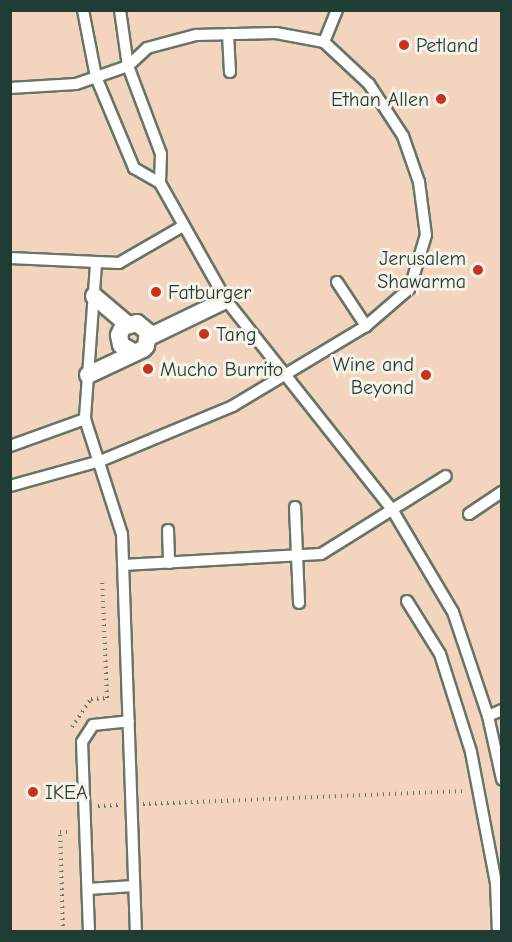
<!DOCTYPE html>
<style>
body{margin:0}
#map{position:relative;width:512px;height:942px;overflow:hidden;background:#f0ddbc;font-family:"Comic Neue",sans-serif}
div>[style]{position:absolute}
.built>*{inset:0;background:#f3d4bf;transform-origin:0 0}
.path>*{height:4px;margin-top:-2px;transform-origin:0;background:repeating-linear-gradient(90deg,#687564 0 1.5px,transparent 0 6px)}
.roads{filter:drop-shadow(2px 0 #687564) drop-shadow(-2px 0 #687564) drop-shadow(0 2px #687564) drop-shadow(0 -2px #687564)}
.service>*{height:10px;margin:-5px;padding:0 5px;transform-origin:5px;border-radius:5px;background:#fff}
.pedestrian>*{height:16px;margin:-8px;padding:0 8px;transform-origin:8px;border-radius:8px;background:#fff}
.dots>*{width:16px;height:16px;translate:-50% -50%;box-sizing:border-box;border:3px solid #f7f3e8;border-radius:50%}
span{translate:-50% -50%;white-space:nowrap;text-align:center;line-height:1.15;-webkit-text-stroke:6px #f7f3e8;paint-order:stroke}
.poi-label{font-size:20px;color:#1f3d34}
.left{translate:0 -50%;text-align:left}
.right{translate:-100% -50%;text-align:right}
.frame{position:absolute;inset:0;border:12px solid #1f3d34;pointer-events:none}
</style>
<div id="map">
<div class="built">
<i style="left:10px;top:11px;width:491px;height:920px"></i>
</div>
<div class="path">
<i style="left:72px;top:727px;width:34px;rotate:-56deg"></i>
<i style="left:91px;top:699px;width:16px;rotate:-4deg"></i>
<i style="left:107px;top:698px;width:120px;rotate:-92.4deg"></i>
<i style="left:143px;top:804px;width:322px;rotate:-2.3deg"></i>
<i style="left:98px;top:806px;width:20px;rotate:-3deg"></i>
<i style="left:63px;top:932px;width:100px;rotate:-91.7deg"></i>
<i style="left:60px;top:832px;width:12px"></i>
</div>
<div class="roads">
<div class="service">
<i style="left:83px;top:10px;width:68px;rotate:79deg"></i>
<i style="left:96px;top:77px;width:99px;rotate:67.3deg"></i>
<i style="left:134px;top:168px;width:30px;rotate:30deg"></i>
<i style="left:160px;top:183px;width:134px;rotate:60.6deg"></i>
<i style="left:226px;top:300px;width:269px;rotate:51.6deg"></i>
<i style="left:393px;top:511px;width:117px;rotate:59.3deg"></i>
<i style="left:453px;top:612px;width:110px;rotate:71.4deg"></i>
<i style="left:488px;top:716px;width:65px;rotate:77.5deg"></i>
<i style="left:120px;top:10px;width:57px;rotate:81.9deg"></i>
<i style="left:128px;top:66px;width:94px;rotate:69.4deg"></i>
<i style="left:161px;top:154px;width:29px;rotate:92deg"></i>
<i style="left:228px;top:34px;width:38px;rotate:87deg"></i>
<i style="left:324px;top:42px;width:35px;rotate:-68deg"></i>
<i style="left:10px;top:88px;width:66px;rotate:-3.5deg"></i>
<i style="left:76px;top:84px;width:55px;rotate:-19.1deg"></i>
<i style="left:128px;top:66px;width:26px;rotate:-43deg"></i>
<i style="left:147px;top:48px;width:51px;rotate:-14.9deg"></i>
<i style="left:196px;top:35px;width:80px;rotate:-1.4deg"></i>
<i style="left:276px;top:33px;width:49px;rotate:10.6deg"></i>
<i style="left:324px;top:42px;width:62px;rotate:43deg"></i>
<i style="left:369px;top:84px;width:62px;rotate:56.8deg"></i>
<i style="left:403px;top:136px;width:49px;rotate:70.8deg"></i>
<i style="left:419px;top:182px;width:53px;rotate:82.5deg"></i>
<i style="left:426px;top:235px;width:55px;rotate:106.8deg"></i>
<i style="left:410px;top:288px;width:58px;rotate:139.2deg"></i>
<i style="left:366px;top:326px;width:155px;rotate:149deg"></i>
<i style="left:233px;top:406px;width:144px;rotate:157.5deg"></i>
<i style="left:100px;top:461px;width:93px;rotate:164.5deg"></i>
<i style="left:10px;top:258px;width:109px;rotate:2.6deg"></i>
<i style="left:119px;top:263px;width:74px;rotate:-30deg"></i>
<i style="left:96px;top:264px;width:155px;rotate:94.1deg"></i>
<i style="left:85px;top:419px;width:121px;rotate:72.2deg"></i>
<i style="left:122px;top:534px;width:398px;rotate:88deg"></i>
<i style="left:337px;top:282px;width:53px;rotate:56.6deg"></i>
<i style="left:10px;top:446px;width:80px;rotate:-19.8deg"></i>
<i style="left:295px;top:507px;width:96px;rotate:87.6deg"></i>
<i style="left:469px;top:514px;width:40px;rotate:-34deg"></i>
<i style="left:168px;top:530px;width:33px;rotate:88deg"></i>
<i style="left:123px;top:565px;width:198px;rotate:-3.2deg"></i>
<i style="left:321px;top:554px;width:147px;rotate:-32deg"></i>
<i style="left:407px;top:601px;width:62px;rotate:58.1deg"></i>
<i style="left:440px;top:654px;width:103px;rotate:72.4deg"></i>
<i style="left:471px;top:752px;width:133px;rotate:79.2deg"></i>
<i style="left:496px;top:883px;width:49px;rotate:87.7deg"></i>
<i style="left:488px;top:716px;width:15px;rotate:-23deg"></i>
<i style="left:88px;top:889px;width:46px;rotate:-3.7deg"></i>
<i style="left:89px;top:932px;width:190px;rotate:-92.1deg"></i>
<i style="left:82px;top:742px;width:20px;rotate:-57deg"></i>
<i style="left:93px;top:725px;width:36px;rotate:-6deg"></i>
</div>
<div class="pedestrian">
<i style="left:94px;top:296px;width:43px;rotate:40.3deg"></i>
<i style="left:149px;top:337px;width:85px;rotate:-25.7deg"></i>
<i style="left:88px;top:375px;width:61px;rotate:-25.3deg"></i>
<i style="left:143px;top:349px;width:4px;rotate:-45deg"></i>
<i style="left:146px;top:346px;width:14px;rotate:-82deg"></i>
<i style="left:148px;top:332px;width:14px;rotate:-141deg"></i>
<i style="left:137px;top:323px;width:15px;rotate:164deg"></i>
<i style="left:123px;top:327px;width:9px;rotate:117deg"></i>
<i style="left:119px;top:335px;width:10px;rotate:79deg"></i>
<i style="left:121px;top:345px;width:14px;rotate:30deg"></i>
</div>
</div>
<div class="dots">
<i style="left:404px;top:45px;background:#c8321e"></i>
<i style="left:441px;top:99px;background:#c8321e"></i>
<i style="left:478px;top:270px;background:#c8321e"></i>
<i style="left:156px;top:292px;background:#c8321e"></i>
<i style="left:204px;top:334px;background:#c8321e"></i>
<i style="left:148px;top:369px;background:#c8321e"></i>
<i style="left:426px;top:375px;background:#c8321e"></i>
<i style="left:33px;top:792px;background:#c8321e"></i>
</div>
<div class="poi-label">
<span class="left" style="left:416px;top:45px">Petland</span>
<span class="right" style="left:429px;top:99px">Ethan Allen</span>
<span class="right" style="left:466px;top:270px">Jerusalem<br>Shawarma</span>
<span class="left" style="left:168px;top:292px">Fatburger</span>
<span class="left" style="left:216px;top:334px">Tang</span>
<span class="right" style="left:414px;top:376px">Wine and<br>Beyond</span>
<span class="left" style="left:160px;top:369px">Mucho Burrito</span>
<span class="left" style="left:45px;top:792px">IKEA</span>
</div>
<div class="frame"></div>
</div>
